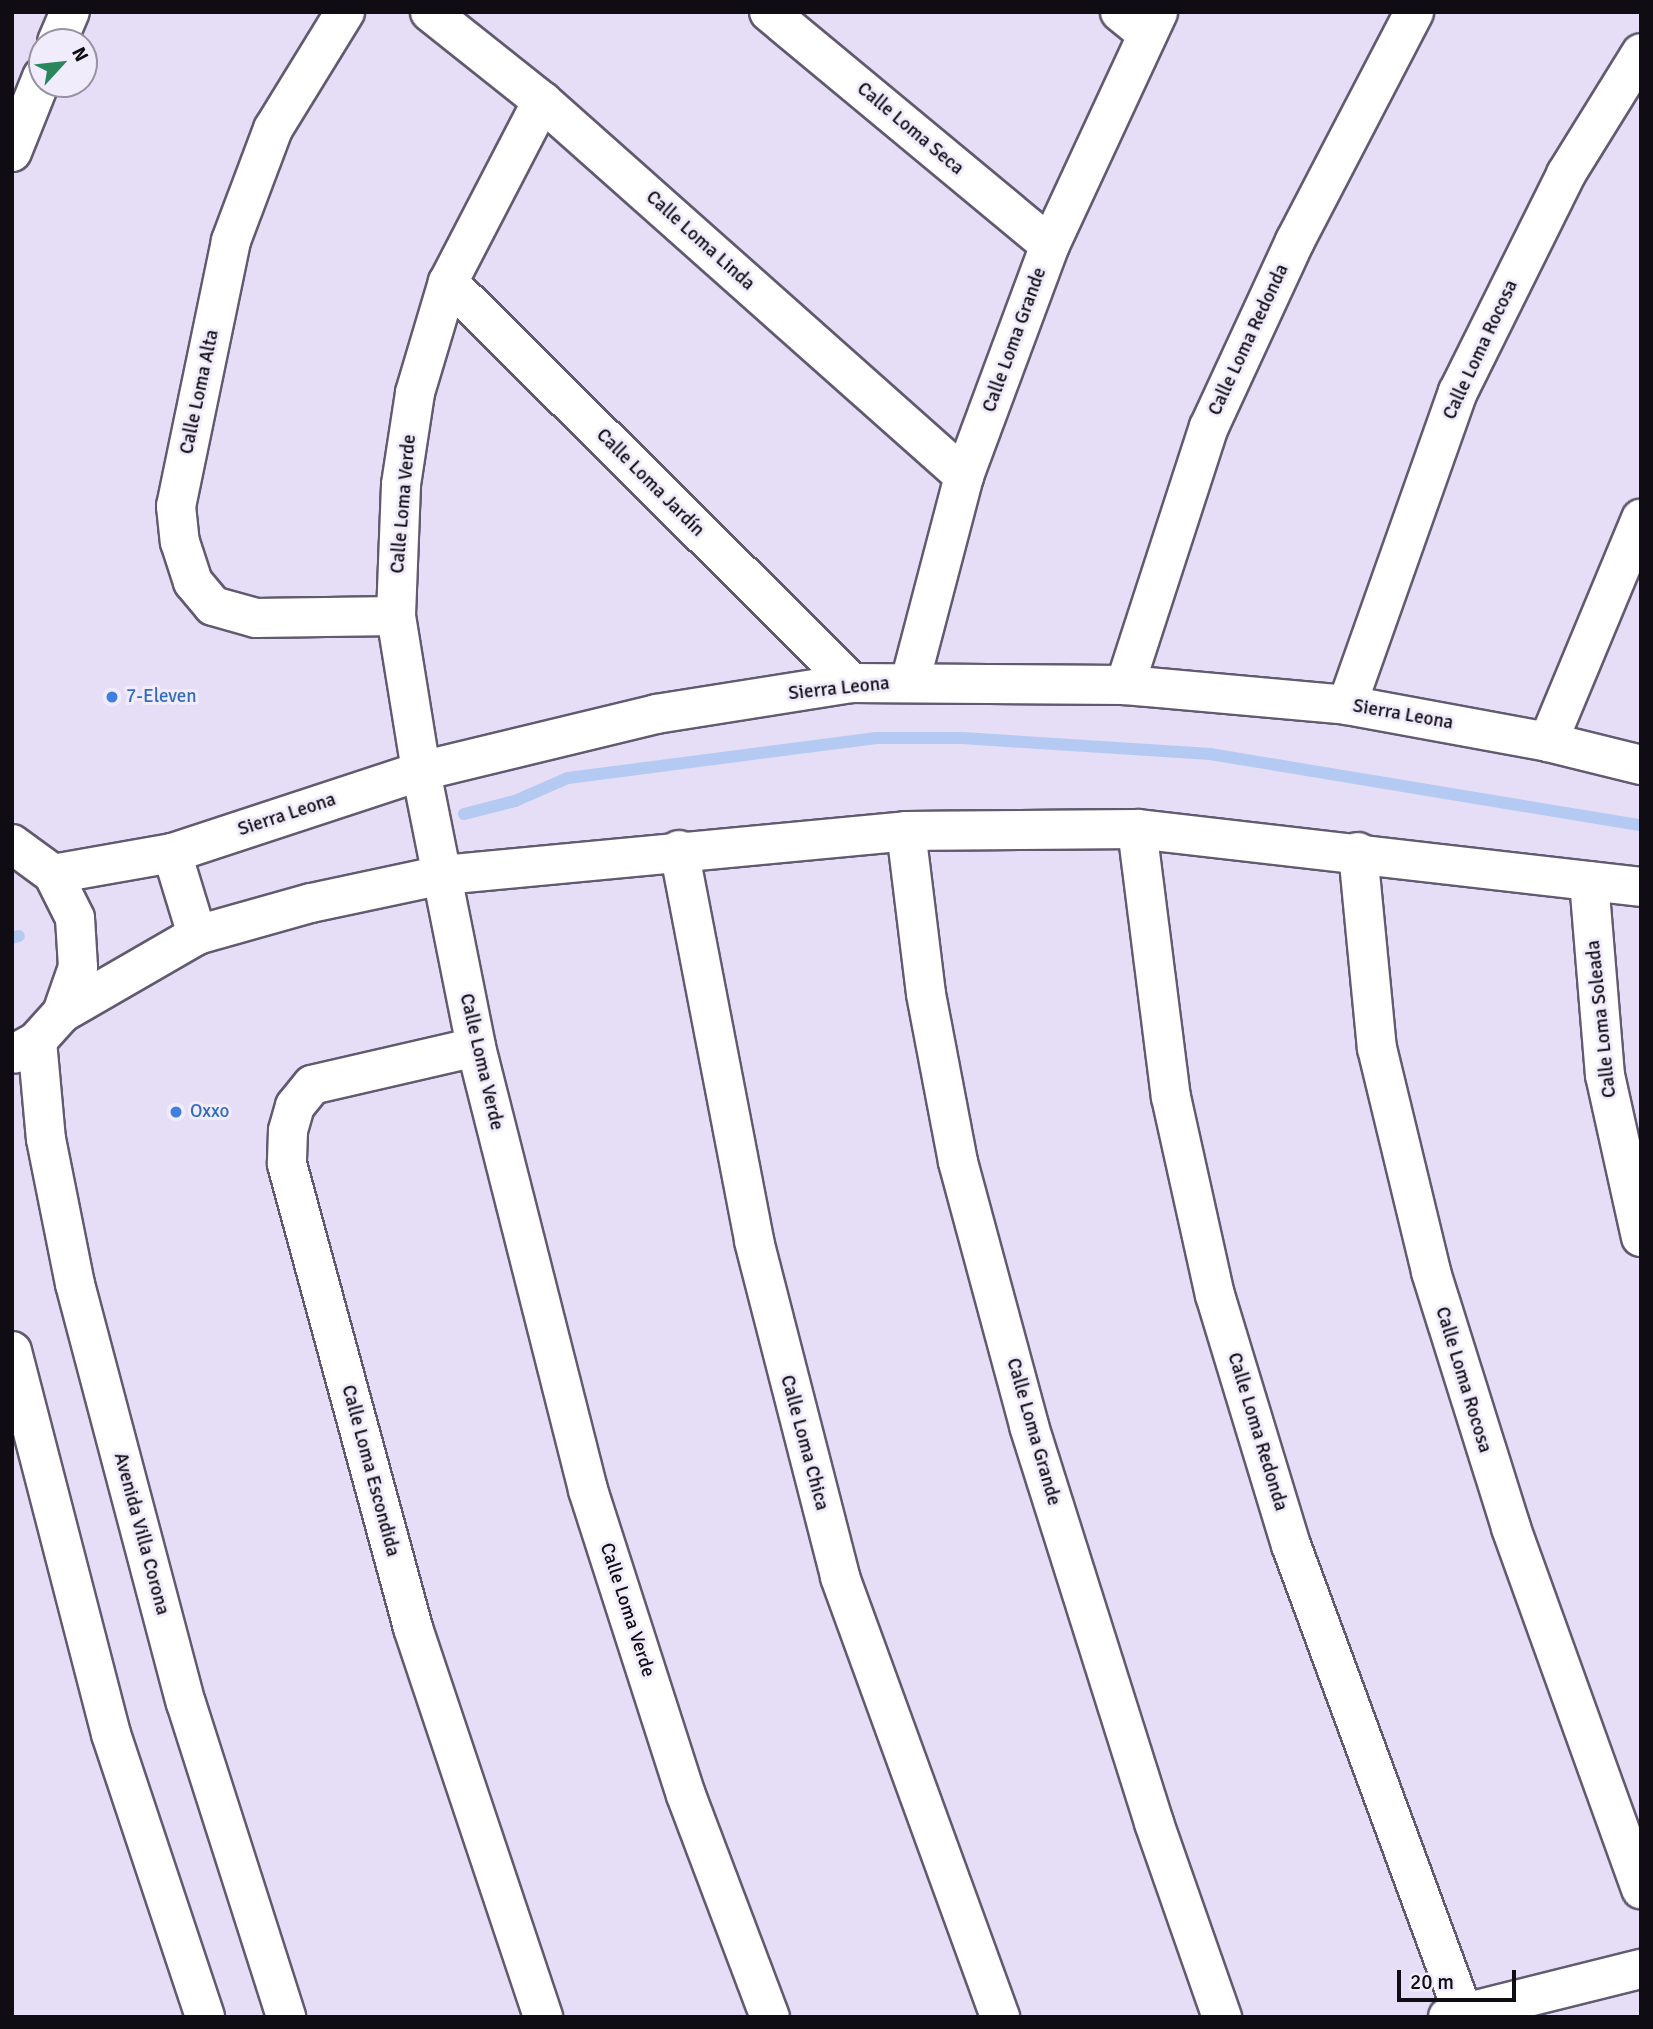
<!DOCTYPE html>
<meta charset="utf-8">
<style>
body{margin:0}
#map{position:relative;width:1653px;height:2029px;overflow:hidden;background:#e6ddf6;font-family:Signika,sans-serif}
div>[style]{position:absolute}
.stream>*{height:12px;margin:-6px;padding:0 6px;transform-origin:6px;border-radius:6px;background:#b4caf3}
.roads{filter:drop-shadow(2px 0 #625a6f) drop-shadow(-2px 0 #625a6f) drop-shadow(0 2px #625a6f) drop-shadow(0 -2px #625a6f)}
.minor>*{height:38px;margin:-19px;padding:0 19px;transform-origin:19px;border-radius:19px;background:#fff}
.tertiary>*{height:38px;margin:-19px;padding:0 19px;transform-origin:19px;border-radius:19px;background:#fff}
.dots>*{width:19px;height:19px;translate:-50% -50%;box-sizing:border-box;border:4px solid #f1ecfb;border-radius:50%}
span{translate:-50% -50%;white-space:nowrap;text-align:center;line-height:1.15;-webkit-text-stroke:6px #f1ecfb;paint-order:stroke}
.street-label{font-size:19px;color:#0f0c14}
.shop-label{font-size:19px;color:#366cbe}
.left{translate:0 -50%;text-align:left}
.frame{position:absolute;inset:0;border:14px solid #0f0c14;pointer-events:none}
.north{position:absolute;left:28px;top:28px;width:70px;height:70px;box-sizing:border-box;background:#f1ecfb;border:2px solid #97929f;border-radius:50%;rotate:63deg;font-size:19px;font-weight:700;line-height:28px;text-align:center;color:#0f0c14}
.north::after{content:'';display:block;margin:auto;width:24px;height:32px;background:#2a865c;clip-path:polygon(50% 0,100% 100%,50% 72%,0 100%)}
.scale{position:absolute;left:1397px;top:1970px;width:119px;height:32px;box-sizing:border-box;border:4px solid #0f0c14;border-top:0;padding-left:9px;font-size:21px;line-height:24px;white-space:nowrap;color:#0f0c14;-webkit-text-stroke:5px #f1ecfb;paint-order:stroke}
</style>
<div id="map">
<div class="stream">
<i style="left:464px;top:814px;width:53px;rotate:-14.3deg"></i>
<i style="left:515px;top:801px;width:58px;rotate:-23.5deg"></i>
<i style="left:568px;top:778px;width:311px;rotate:-7.4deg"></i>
<i style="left:876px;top:738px;width:86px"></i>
<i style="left:962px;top:738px;width:249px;rotate:3.7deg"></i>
<i style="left:1210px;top:754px;width:437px;rotate:9.4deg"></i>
<i style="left:12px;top:938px;width:7px;rotate:-16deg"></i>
</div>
<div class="roads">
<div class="minor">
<i style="left:345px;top:12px;width:137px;rotate:121.6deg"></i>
<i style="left:273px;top:129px;width:120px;rotate:110.6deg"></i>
<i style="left:231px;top:241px;width:271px;rotate:101.7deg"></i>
<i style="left:176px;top:506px;width:36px;rotate:84deg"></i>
<i style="left:180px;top:542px;width:42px;rotate:72deg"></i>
<i style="left:193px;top:582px;width:31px;rotate:50deg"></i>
<i style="left:213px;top:606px;width:45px;rotate:15.6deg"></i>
<i style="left:256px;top:618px;width:140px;rotate:-0.8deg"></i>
<i style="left:430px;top:12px;width:143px;rotate:38.5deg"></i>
<i style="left:542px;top:101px;width:565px;rotate:41.63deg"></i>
<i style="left:769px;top:12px;width:365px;rotate:39.7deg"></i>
<i style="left:1120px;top:12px;width:33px;rotate:39deg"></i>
<i style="left:542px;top:101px;width:204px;rotate:117.4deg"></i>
<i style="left:448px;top:282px;width:116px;rotate:106.6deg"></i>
<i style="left:415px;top:393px;width:93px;rotate:98.7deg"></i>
<i style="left:401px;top:485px;width:131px;rotate:92.2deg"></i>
<i style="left:396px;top:616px;width:157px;rotate:80.8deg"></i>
<i style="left:421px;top:771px;width:281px;rotate:78.7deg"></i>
<i style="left:476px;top:1047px;width:457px;rotate:75.8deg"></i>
<i style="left:588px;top:1490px;width:320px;rotate:72.2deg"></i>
<i style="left:686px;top:1795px;width:237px;rotate:69.3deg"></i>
<i style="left:448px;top:282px;width:569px;rotate:44.79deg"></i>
<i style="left:910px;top:682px;width:213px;rotate:-75.3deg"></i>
<i style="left:964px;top:476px;width:246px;rotate:-69.6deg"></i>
<i style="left:1050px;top:245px;width:257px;rotate:-65.1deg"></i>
<i style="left:1125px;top:685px;width:271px;rotate:-72deg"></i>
<i style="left:1209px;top:427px;width:205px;rotate:-65.2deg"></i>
<i style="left:1295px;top:241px;width:258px;rotate:-62.5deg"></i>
<i style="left:1347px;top:705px;width:332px;rotate:-70.5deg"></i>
<i style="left:1458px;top:392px;width:243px;rotate:-63.6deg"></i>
<i style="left:1566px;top:174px;width:142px;rotate:-58.2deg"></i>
<i style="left:1548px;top:742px;width:242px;rotate:-67.4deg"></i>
<i style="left:1137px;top:829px;width:270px;rotate:82.8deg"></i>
<i style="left:1171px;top:1097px;width:203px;rotate:77.5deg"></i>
<i style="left:1215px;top:1295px;width:261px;rotate:73.1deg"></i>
<i style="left:1291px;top:1545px;width:499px;rotate:69.8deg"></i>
<i style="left:906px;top:831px;width:164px;rotate:83deg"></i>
<i style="left:926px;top:994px;width:171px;rotate:79.2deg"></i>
<i style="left:958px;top:1162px;width:273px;rotate:74.9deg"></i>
<i style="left:1029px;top:1426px;width:416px;rotate:72.5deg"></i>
<i style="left:1154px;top:1823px;width:206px;rotate:70.7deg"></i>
<i style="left:679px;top:850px;width:398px;rotate:79.1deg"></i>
<i style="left:754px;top:1241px;width:347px;rotate:75.6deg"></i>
<i style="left:840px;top:1577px;width:468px;rotate:70deg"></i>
<i style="left:1358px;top:852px;width:197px;rotate:84.5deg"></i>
<i style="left:1377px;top:1048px;width:230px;rotate:76.4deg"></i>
<i style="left:1431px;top:1272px;width:268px;rotate:72.6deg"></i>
<i style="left:1511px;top:1528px;width:384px;rotate:70.2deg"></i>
<i style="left:172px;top:853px;width:86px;rotate:73deg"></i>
<i style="left:53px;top:874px;width:121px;rotate:-10deg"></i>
<i style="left:172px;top:853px;width:262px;rotate:-18.2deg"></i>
<i style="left:421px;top:771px;width:242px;rotate:-13.6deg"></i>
<i style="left:656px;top:714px;width:198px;rotate:-9deg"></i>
<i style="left:852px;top:683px;width:273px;rotate:0.4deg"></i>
<i style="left:1125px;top:685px;width:223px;rotate:5.1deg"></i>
<i style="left:1347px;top:705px;width:204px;rotate:10.4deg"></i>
<i style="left:1548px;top:742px;width:96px;rotate:13.9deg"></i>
<i style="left:1589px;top:881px;width:195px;rotate:85.3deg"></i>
<i style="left:1605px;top:1075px;width:166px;rotate:77.5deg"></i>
<i style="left:62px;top:1013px;width:156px;rotate:-30deg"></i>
<i style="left:197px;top:935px;width:118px;rotate:-15.7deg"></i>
<i style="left:311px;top:903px;width:135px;rotate:-12deg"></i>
<i style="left:443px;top:875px;width:465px;rotate:-5.4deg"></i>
<i style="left:906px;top:831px;width:231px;rotate:-0.5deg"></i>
<i style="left:1137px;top:829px;width:507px;rotate:6.56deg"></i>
<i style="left:476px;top:1047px;width:168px;rotate:167deg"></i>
<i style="left:312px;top:1085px;width:27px;rotate:129deg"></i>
<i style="left:295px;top:1106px;width:26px;rotate:106deg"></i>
<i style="left:288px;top:1131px;width:33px;rotate:92deg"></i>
<i style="left:287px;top:1164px;width:481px;rotate:74.8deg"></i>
<i style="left:413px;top:1628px;width:410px;rotate:71.5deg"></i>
<i style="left:1448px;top:2017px;width:199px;rotate:-14deg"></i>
</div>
<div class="tertiary">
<i style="left:57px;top:42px;width:33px;rotate:-67deg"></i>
<i style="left:12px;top:152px;width:81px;rotate:-68.2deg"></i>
<i style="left:12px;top:844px;width:51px;rotate:36.2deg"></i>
<i style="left:53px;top:874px;width:49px;rotate:63.4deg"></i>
<i style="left:75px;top:918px;width:49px;rotate:86.5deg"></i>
<i style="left:78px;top:967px;width:49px;rotate:109.2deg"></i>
<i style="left:62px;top:1013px;width:38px;rotate:132deg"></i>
<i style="left:37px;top:1041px;width:26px;rotate:151deg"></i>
<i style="left:37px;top:1041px;width:98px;rotate:84.8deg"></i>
<i style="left:46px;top:1139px;width:148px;rotate:78.7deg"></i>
<i style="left:75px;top:1284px;width:433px;rotate:75.2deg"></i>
<i style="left:186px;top:1703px;width:330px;rotate:72.3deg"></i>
<i style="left:12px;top:1351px;width:396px;rotate:75.5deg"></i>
<i style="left:111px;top:1734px;width:298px;rotate:71.6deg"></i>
</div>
</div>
<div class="dots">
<i style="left:112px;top:697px;background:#3f7fe0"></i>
<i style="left:176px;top:1112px;background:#3f7fe0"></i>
</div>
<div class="street-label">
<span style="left:910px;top:129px;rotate:40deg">Calle Loma Seca</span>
<span style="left:700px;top:241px;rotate:42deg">Calle Loma Linda</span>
<span style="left:1015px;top:340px;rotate:-70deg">Calle Loma Grande</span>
<span style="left:1249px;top:340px;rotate:-65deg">Calle Loma Redonda</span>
<span style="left:1481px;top:350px;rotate:-65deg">Calle Loma Rocosa</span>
<span style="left:200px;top:392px;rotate:-78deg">Calle Loma Alta</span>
<span style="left:650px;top:483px;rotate:45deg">Calle Loma Jardín</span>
<span style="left:404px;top:504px;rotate:-85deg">Calle Loma Verde</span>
<span style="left:839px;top:689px;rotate:-6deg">Sierra Leona</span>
<span style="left:1403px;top:715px;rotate:10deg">Sierra Leona</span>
<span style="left:287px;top:815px;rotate:-18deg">Sierra Leona</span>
<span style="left:1602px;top:1019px;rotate:-96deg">Calle Loma Soleada</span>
<span style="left:481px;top:1062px;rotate:77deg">Calle Loma Verde</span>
<span style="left:1463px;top:1380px;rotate:73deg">Calle Loma Rocosa</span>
<span style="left:1033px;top:1432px;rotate:74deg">Calle Loma Grande</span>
<span style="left:1257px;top:1432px;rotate:73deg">Calle Loma Redonda</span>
<span style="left:804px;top:1443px;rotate:75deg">Calle Loma Chica</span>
<span style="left:370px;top:1471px;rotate:75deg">Calle Loma Escondida</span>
<span style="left:141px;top:1534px;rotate:75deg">Avenida Villa Corona</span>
<span style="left:627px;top:1610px;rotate:72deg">Calle Loma Verde</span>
</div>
<div class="shop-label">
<span class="left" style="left:126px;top:697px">7-Eleven</span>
<span class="left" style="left:190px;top:1112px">Oxxo</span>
</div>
<div class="frame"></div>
<div class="north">N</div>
<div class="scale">20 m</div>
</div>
